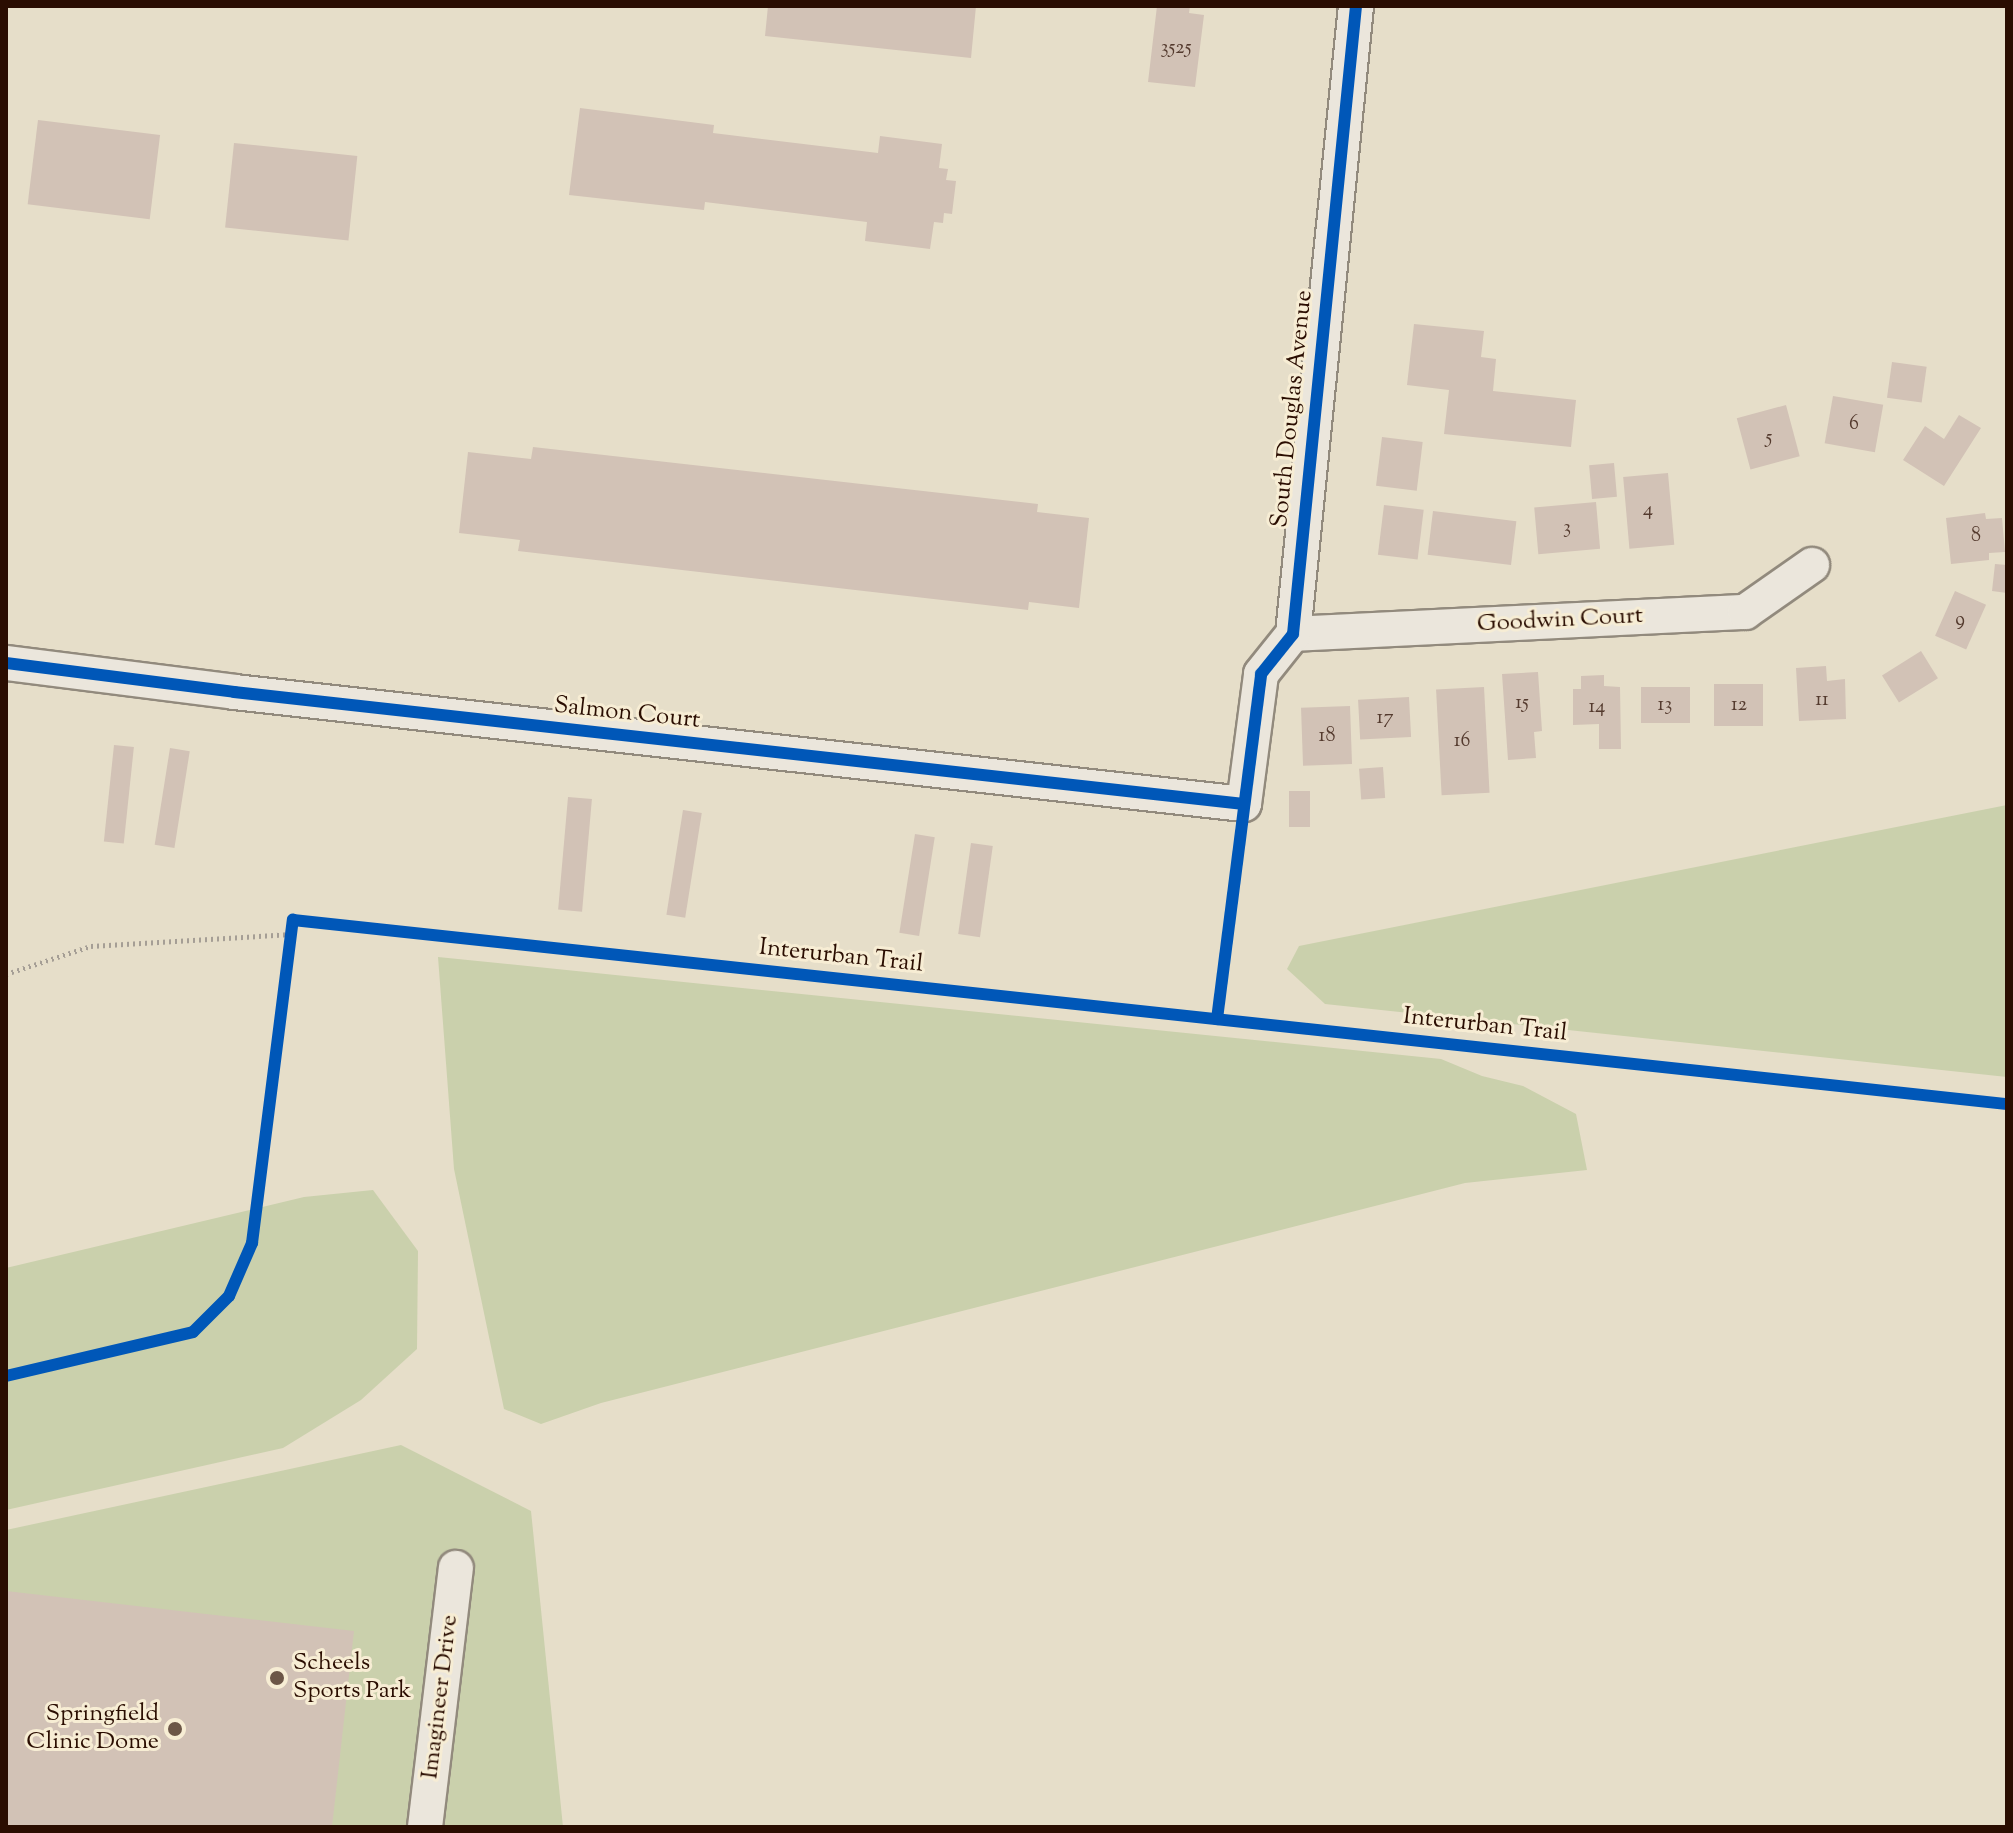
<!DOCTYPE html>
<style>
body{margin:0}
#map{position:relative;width:2013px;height:1833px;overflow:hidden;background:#e6dec9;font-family:"Sorts Mill Goudy",serif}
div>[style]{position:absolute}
.green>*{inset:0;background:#cad0ac}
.building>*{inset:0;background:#d2c2b6;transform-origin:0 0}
.path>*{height:5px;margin-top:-2.5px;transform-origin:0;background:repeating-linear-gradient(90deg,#a59e95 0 2px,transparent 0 6px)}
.roads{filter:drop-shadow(2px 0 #928a7d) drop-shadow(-2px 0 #928a7d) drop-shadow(0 2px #928a7d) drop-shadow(0 -2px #928a7d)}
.minor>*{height:34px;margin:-17px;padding:0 17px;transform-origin:17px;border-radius:17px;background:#ebe6dc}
.cycleway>*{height:12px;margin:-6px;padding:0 6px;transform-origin:6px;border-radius:6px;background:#0057b8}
.dots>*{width:22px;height:22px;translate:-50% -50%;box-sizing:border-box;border:4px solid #f7edd4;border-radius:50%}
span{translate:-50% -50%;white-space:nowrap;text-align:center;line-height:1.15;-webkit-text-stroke:6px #f7edd4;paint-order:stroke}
.number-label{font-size:20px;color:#543a2e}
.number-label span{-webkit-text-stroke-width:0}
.street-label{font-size:24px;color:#2a0d01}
.poi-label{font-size:24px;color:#2a0d01}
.left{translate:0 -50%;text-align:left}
.right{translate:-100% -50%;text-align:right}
.frame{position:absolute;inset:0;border:8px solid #2a0d01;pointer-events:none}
</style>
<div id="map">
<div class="green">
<i style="clip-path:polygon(2007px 805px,2007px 1077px,1325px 1004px,1287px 969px,1299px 946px)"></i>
<i style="clip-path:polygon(438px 957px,1441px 1059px,1482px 1076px,1523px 1086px,1576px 1114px,1587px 1170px,1465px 1183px,601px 1403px,541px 1424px,504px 1409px,454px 1169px)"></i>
<i style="clip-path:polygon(373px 1190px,418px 1251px,417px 1349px,361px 1400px,283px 1448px,6px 1510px,6px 1268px,304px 1197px)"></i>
<i style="clip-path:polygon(401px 1445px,531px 1511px,563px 1827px,6px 1827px,6px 1530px)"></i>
</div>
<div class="building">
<i style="clip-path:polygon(768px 6px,976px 6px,971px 58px,765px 36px)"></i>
<i style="clip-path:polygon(1157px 6px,1190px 6px,1189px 13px,1204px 15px,1195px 87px,1148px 82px)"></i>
<i style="clip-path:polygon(580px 108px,714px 125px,713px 133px,878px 153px,880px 136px,942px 144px,939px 168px,948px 169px,946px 180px,956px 181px,952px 214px,944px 213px,943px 223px,934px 222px,930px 249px,865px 241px,867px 222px,705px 202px,704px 210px,569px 195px)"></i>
<i style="left:38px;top:120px;width:123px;height:85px;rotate:7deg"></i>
<i style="left:234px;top:143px;width:124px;height:85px;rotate:6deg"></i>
<i style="clip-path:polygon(1414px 324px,1484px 331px,1481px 357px,1496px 359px,1493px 391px,1576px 400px,1571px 447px,1444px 434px,1449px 390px,1407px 385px)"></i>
<i style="left:1892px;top:362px;width:35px;height:36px;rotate:8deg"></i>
<i style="left:1833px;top:396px;width:51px;height:48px;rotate:10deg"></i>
<i style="left:1786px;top:405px;width:53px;height:51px;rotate:75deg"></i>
<i style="clip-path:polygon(1959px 415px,1981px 428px,1944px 486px,1903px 460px,1925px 426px,1944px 439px)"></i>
<i style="left:1382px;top:437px;width:41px;height:49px;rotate:7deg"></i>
<i style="clip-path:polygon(533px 447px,1038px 504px,1037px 512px,1089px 518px,1079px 608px,1029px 602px,1028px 610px,518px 551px,520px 540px,459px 533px,468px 452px,531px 459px)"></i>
<i style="left:1614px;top:463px;width:34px;height:25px;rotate:85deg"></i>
<i style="left:1668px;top:473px;width:72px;height:45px;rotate:85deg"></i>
<i style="left:1596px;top:502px;width:47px;height:62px;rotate:85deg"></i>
<i style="left:1384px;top:505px;width:40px;height:50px;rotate:7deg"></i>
<i style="left:1433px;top:511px;width:84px;height:44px;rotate:7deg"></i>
<i style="clip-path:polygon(1985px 513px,1986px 519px,2002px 518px,2005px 552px,1989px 553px,1989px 560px,1951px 564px,1946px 518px)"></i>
<i style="clip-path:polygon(1995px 564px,2007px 565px,2007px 593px,1992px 591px)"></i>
<i style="left:1955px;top:591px;width:34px;height:49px;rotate:24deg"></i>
<i style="left:1921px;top:651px;width:32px;height:46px;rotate:58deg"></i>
<i style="clip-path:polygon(1826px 666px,1827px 681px,1845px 679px,1846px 719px,1799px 721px,1796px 668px)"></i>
<i style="clip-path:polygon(1538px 672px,1542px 731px,1534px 732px,1536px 758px,1508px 760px,1502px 674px)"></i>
<i style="clip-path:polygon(1604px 675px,1604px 686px,1620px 687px,1621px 749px,1599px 749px,1599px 724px,1573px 725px,1573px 689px,1581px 689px,1581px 676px)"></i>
<i style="left:1714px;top:684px;width:49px;height:42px"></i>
<i style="left:1484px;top:687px;width:106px;height:48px;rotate:87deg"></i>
<i style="left:1690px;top:687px;width:36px;height:49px;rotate:90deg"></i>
<i style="left:1409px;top:697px;width:40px;height:51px;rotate:87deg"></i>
<i style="left:1350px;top:706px;width:58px;height:49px;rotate:88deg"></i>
<i style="left:114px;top:745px;width:20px;height:97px;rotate:6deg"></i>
<i style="left:170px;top:748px;width:20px;height:98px;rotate:9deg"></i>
<i style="left:1383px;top:767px;width:31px;height:24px;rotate:86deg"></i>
<i style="left:1289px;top:791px;width:21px;height:36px"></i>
<i style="left:568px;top:797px;width:24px;height:113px;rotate:5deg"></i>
<i style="left:683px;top:810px;width:19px;height:106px;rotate:9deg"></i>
<i style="left:915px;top:834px;width:20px;height:100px;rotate:9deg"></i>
<i style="left:971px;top:843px;width:22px;height:92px;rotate:8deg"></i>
<i style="clip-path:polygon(6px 1591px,354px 1631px,332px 1827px,6px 1827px)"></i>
</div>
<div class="path">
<i style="left:6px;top:974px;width:89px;rotate:-18.2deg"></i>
<i style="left:91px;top:946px;width:201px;rotate:-3.4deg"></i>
</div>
<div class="roads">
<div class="minor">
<i style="left:1293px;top:634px;width:453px;rotate:-2.8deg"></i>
<i style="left:1745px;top:612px;width:82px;rotate:-35deg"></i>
<i style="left:6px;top:663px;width:230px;rotate:7.2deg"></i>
<i style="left:234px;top:692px;width:1016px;rotate:6.33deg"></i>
<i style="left:1244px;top:804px;width:131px;rotate:-82.5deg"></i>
<i style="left:1261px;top:674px;width:51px;rotate:-51.3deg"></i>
<i style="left:1293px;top:634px;width:631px;rotate:-84.27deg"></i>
<i style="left:425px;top:1827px;width:261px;rotate:-83.2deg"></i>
</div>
</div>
<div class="cycleway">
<i style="left:6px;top:663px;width:230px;rotate:7.2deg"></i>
<i style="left:234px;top:692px;width:1016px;rotate:6.33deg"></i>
<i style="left:1217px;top:1019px;width:348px;rotate:-82.7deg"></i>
<i style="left:1261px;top:674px;width:51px;rotate:-51.3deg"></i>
<i style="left:1293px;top:634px;width:631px;rotate:-84.27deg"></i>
<i style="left:6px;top:1376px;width:192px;rotate:-13.2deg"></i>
<i style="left:193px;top:1332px;width:51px;rotate:-45deg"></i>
<i style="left:229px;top:1296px;width:58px;rotate:-66.5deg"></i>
<i style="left:252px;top:1243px;width:326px;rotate:-82.8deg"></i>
<i style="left:293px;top:920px;width:1724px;rotate:6.13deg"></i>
</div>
<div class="dots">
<i style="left:277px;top:1678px;background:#6c5647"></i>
<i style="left:175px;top:1729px;background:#6c5647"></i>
</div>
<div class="number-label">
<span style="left:1176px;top:48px">3525</span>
<span style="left:1854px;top:424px">6</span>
<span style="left:1769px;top:438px">5</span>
<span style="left:1648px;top:510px">4</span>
<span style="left:1567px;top:528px">3</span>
<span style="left:1976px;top:536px">8</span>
<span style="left:1960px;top:620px">9</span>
<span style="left:1822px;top:700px">11</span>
<span style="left:1522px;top:703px">15</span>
<span style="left:1665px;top:705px">13</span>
<span style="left:1739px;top:705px">12</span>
<span style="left:1597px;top:707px">14</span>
<span style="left:1385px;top:718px">17</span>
<span style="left:1327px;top:736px">18</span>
<span style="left:1462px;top:741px">16</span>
</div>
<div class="street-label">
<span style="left:1293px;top:409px;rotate:-84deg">South Douglas Avenue</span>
<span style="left:1560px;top:621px;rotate:-3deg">Goodwin Court</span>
<span style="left:627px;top:714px;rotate:6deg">Salmon Court</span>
<span style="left:841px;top:957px;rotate:6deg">Interurban Trail</span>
<span style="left:1485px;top:1026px;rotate:6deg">Interurban Trail</span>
<span style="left:441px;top:1697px;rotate:-83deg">Imagineer Drive</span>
</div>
<div class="poi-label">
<span class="left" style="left:293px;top:1678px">Scheels<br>Sports Park</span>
<span class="right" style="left:159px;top:1729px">Springfield<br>Clinic Dome</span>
</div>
<div class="frame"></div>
</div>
